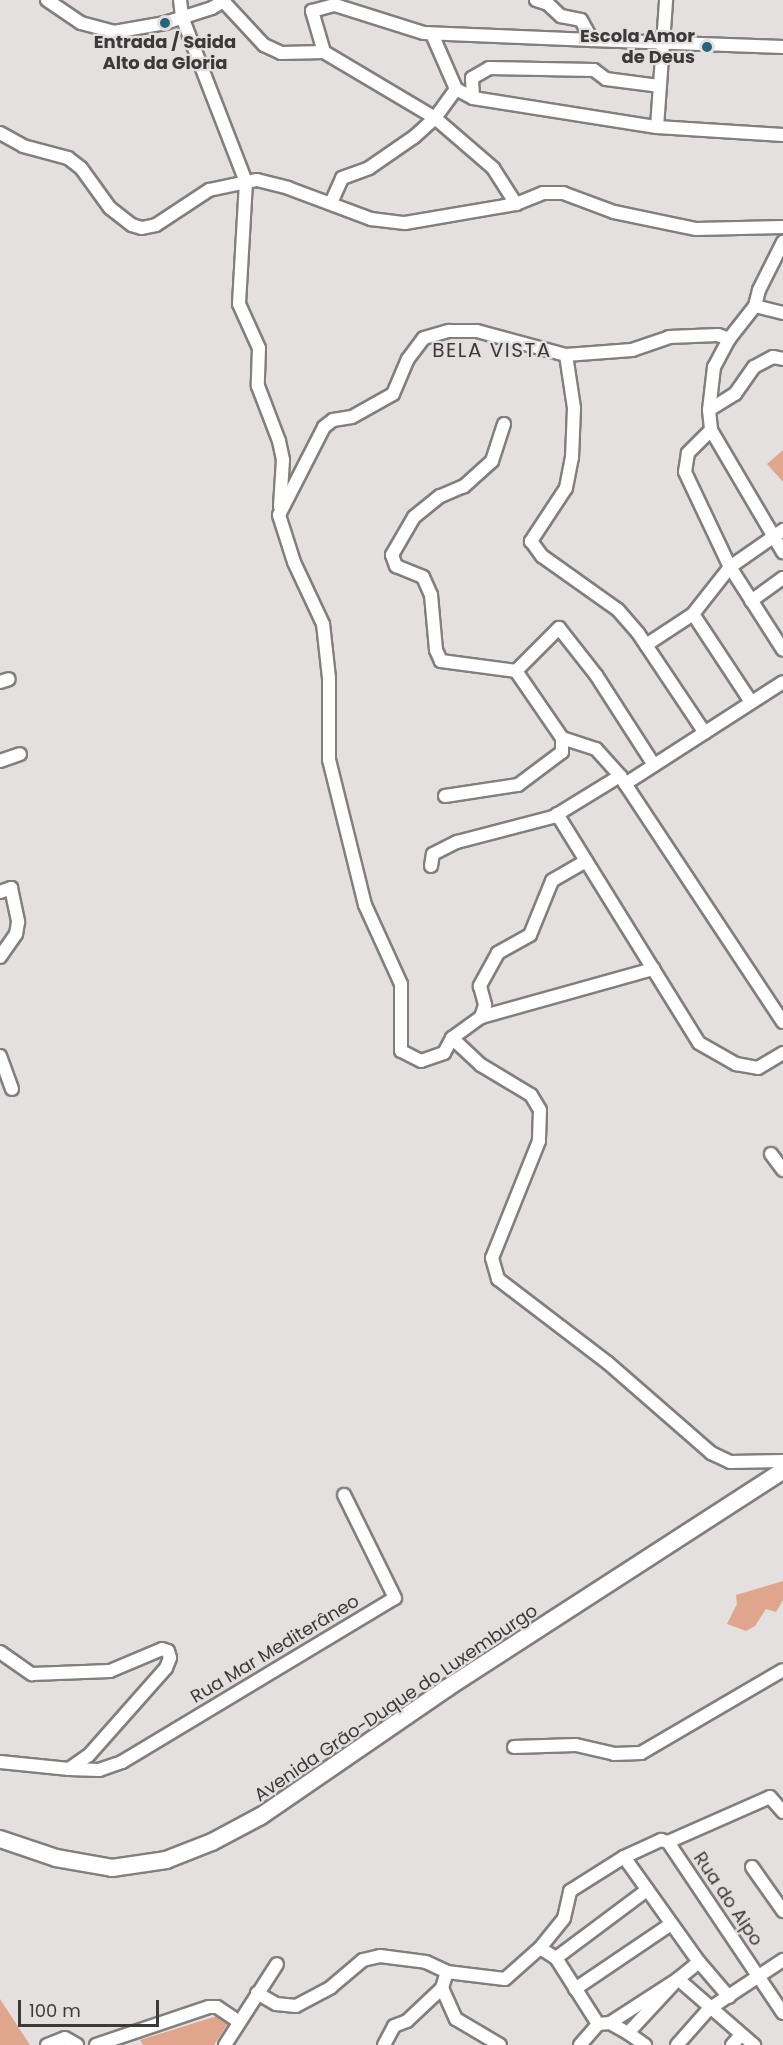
<!DOCTYPE html>
<meta charset="utf-8">
<style>
body{margin:0}
#map{position:relative;width:783px;height:2045px;overflow:hidden;background:#e4e0df;font-family:Poppins,sans-serif}
div>[style]{position:absolute}
.green>*{inset:0;background:#e0a58d}
.roads{filter:drop-shadow(2px 0 #827f7d) drop-shadow(-2px 0 #827f7d) drop-shadow(0 2px #827f7d) drop-shadow(0 -2px #827f7d)}
.minor>*{height:12px;margin:-6px;padding:0 6px;transform-origin:6px;border-radius:6px;background:#fff}
.major>*{height:16px;margin:-8px;padding:0 8px;transform-origin:8px;border-radius:8px;background:#fff}
.dots>*{width:16px;height:16px;translate:-50% -50%;box-sizing:border-box;border:3px solid #e4e0df;border-radius:50%}
span{translate:-50% -50%;white-space:nowrap;text-align:center;line-height:1.15;-webkit-text-stroke:4.5px #e4e0df;paint-order:stroke}
.poi-label{font-size:18px;color:#3b3a39;font-weight:700}
.right{translate:-100% -50%;text-align:right}
.street-label{font-size:18px;color:#3b3a39}
.neighbourhood-label{font-size:20px;color:#3b3a39;letter-spacing:1.5px}
.scale{position:absolute;left:18px;top:2000px;width:141px;height:27px;box-sizing:border-box;border:3px solid #3b3a39;border-top:0;padding-left:8px;font-size:18px;line-height:21px;white-space:nowrap;color:#3b3a39;-webkit-text-stroke:4px #e4e0df;paint-order:stroke}
</style>
<div id="map">
<div class="green">
<i style="clip-path:polygon(783px 450px,783px 482px,767px 464px)"></i>
<i style="clip-path:polygon(783px 1581px,783px 1600px,776px 1612px,766px 1609px,755px 1626px,746px 1631px,727px 1624px,737px 1604px,736px 1595px)"></i>
<i style="clip-path:polygon(0 1999px,30px 2045px,0 2045px)"></i>
<i style="clip-path:polygon(217px 2016px,228px 2023px,214px 2045px,143px 2045px,140px 2040px)"></i>
</div>
<div class="roads">
<div class="minor">
<i style="left:47px;top:0;width:41px;rotate:34.1deg"></i>
<i style="left:81px;top:23px;width:34px;rotate:15deg"></i>
<i style="left:114px;top:32px;width:52px;rotate:-10deg"></i>
<i style="left:165px;top:23px;width:49px;rotate:-17.7deg"></i>
<i style="left:212px;top:8px;width:15px;rotate:-32deg"></i>
<i style="left:180px;top:0;width:17px;rotate:83deg"></i>
<i style="left:182px;top:17px;width:177px;rotate:68.8deg"></i>
<i style="left:246px;top:182px;width:122px;rotate:93.3deg"></i>
<i style="left:239px;top:304px;width:48px;rotate:65.6deg"></i>
<i style="left:259px;top:348px;width:38px;rotate:92deg"></i>
<i style="left:258px;top:386px;width:59px;rotate:69.1deg"></i>
<i style="left:279px;top:441px;width:19px;rotate:78deg"></i>
<i style="left:283px;top:460px;width:47px;rotate:93.7deg"></i>
<i style="left:536px;top:0;width:13px;rotate:18deg"></i>
<i style="left:548px;top:4px;width:18px;rotate:43deg"></i>
<i style="left:561px;top:16px;width:20px;rotate:11deg"></i>
<i style="left:581px;top:20px;width:23px;rotate:61deg"></i>
<i style="left:592px;top:40px;width:191px;rotate:2.1deg"></i>
<i style="left:224px;top:2px;width:59px;rotate:47.1deg"></i>
<i style="left:264px;top:45px;width:19px;rotate:25deg"></i>
<i style="left:281px;top:53px;width:43px;rotate:-1.3deg"></i>
<i style="left:324px;top:52px;width:129px;rotate:30.7deg"></i>
<i style="left:435px;top:118px;width:77px;rotate:40.8deg"></i>
<i style="left:493px;top:168px;width:43px;rotate:57.4deg"></i>
<i style="left:432px;top:34px;width:60px;rotate:66.4deg"></i>
<i style="left:456px;top:89px;width:19px;rotate:28deg"></i>
<i style="left:473px;top:98px;width:186px;rotate:9deg"></i>
<i style="left:657px;top:127px;width:126px;rotate:3.6deg"></i>
<i style="left:324px;top:52px;width:43px;rotate:-106.3deg"></i>
<i style="left:312px;top:11px;width:24px;rotate:-15deg"></i>
<i style="left:335px;top:5px;width:93px;rotate:17.5deg"></i>
<i style="left:424px;top:33px;width:168px;rotate:2.4deg"></i>
<i style="left:473px;top:98px;width:20px;rotate:-93deg"></i>
<i style="left:472px;top:78px;width:20px;rotate:-30deg"></i>
<i style="left:489px;top:68px;width:105px;rotate:1.1deg"></i>
<i style="left:594px;top:70px;width:15px;rotate:37deg"></i>
<i style="left:606px;top:79px;width:53px;rotate:7.5deg"></i>
<i style="left:657px;top:127px;width:127px;rotate:-85.9deg"></i>
<i style="left:0;top:133px;width:26px;rotate:29deg"></i>
<i style="left:23px;top:146px;width:47px;rotate:14.9deg"></i>
<i style="left:68px;top:158px;width:16px;rotate:38deg"></i>
<i style="left:81px;top:168px;width:49px;rotate:54.1deg"></i>
<i style="left:110px;top:208px;width:28px;rotate:38deg"></i>
<i style="left:132px;top:225px;width:10px;rotate:17deg"></i>
<i style="left:142px;top:228px;width:14px;rotate:-12deg"></i>
<i style="left:156px;top:225px;width:64px;rotate:-33.4deg"></i>
<i style="left:209px;top:190px;width:49px;rotate:-11.8deg"></i>
<i style="left:257px;top:180px;width:32px;rotate:14deg"></i>
<i style="left:288px;top:188px;width:89px;rotate:20.5deg"></i>
<i style="left:371px;top:219px;width:34px;rotate:7deg"></i>
<i style="left:405px;top:223px;width:113px;rotate:-9.7deg"></i>
<i style="left:516px;top:204px;width:29px;rotate:-22deg"></i>
<i style="left:543px;top:193px;width:20px"></i>
<i style="left:563px;top:193px;width:54px;rotate:20.4deg"></i>
<i style="left:614px;top:212px;width:84px;rotate:11.7deg"></i>
<i style="left:696px;top:229px;width:87px;rotate:-1.3deg"></i>
<i style="left:331px;top:203px;width:27px;rotate:-66deg"></i>
<i style="left:342px;top:178px;width:29px;rotate:-20deg"></i>
<i style="left:369px;top:168px;width:55px;rotate:-34.6deg"></i>
<i style="left:414px;top:137px;width:28px;rotate:-42deg"></i>
<i style="left:435px;top:118px;width:36px;rotate:-54deg"></i>
<i style="left:755px;top:306px;width:29px;rotate:14deg"></i>
<i style="left:729px;top:339px;width:32px;rotate:118deg"></i>
<i style="left:714px;top:367px;width:43px;rotate:96.6deg"></i>
<i style="left:709px;top:410px;width:20px;rotate:84deg"></i>
<i style="left:711px;top:430px;width:142px;rotate:59.5deg"></i>
<i style="left:566px;top:355px;width:54px;rotate:81.4deg"></i>
<i style="left:574px;top:408px;width:49px;rotate:92.3deg"></i>
<i style="left:572px;top:457px;width:32px;rotate:101deg"></i>
<i style="left:566px;top:488px;width:64px;rotate:123.4deg"></i>
<i style="left:531px;top:541px;width:19px;rotate:54deg"></i>
<i style="left:542px;top:556px;width:93px;rotate:35.4deg"></i>
<i style="left:618px;top:610px;width:30px;rotate:49deg"></i>
<i style="left:638px;top:633px;width:120px;rotate:56.2deg"></i>
<i style="left:709px;top:410px;width:31px;rotate:-32deg"></i>
<i style="left:735px;top:394px;width:33px;rotate:-55deg"></i>
<i style="left:754px;top:367px;width:21px;rotate:-28deg"></i>
<i style="left:773px;top:357px;width:10px;rotate:11deg"></i>
<i style="left:504px;top:424px;width:39px;rotate:108deg"></i>
<i style="left:492px;top:461px;width:38px;rotate:138deg"></i>
<i style="left:464px;top:486px;width:26px;rotate:157deg"></i>
<i style="left:440px;top:496px;width:33px;rotate:141deg"></i>
<i style="left:414px;top:517px;width:44px;rotate:120.1deg"></i>
<i style="left:392px;top:555px;width:12px;rotate:70deg"></i>
<i style="left:396px;top:566px;width:29px;rotate:22deg"></i>
<i style="left:423px;top:577px;width:20px;rotate:66deg"></i>
<i style="left:431px;top:595px;width:55px;rotate:84.8deg"></i>
<i style="left:436px;top:650px;width:12px;rotate:66deg"></i>
<i style="left:441px;top:661px;width:76px;rotate:7.6deg"></i>
<i style="left:516px;top:671px;width:81px;rotate:55.5deg"></i>
<i style="left:562px;top:738px;width:36px;rotate:18deg"></i>
<i style="left:596px;top:749px;width:36px;rotate:48deg"></i>
<i style="left:711px;top:430px;width:33px;rotate:135deg"></i>
<i style="left:688px;top:453px;width:19px;rotate:99deg"></i>
<i style="left:685px;top:472px;width:105px;rotate:64.7deg"></i>
<i style="left:730px;top:567px;width:98px;rotate:57.4deg"></i>
<i style="left:751px;top:601px;width:39px;rotate:-36deg"></i>
<i style="left:693px;top:614px;width:105px;rotate:56.6deg"></i>
<i style="left:646px;top:645px;width:56px;rotate:-33.4deg"></i>
<i style="left:693px;top:614px;width:60px;rotate:-51.8deg"></i>
<i style="left:730px;top:567px;width:65px;rotate:-34.9deg"></i>
<i style="left:516px;top:671px;width:61px;rotate:-45deg"></i>
<i style="left:559px;top:628px;width:60px;rotate:51.8deg"></i>
<i style="left:596px;top:675px;width:107px;rotate:57.2deg"></i>
<i style="left:0;top:682px;width:9px;rotate:-18deg"></i>
<i style="left:0;top:761px;width:21px;rotate:-19deg"></i>
<i style="left:625px;top:784px;width:188px;rotate:-32.8deg"></i>
<i style="left:445px;top:796px;width:74px;rotate:-8.6deg"></i>
<i style="left:518px;top:785px;width:55px;rotate:-36.9deg"></i>
<i style="left:562px;top:752px;width:14px;rotate:-90deg"></i>
<i style="left:557px;top:814px;width:269px;rotate:58.2deg"></i>
<i style="left:699px;top:1043px;width:43px;rotate:29.6deg"></i>
<i style="left:736px;top:1064px;width:22px;rotate:10deg"></i>
<i style="left:758px;top:1068px;width:29px;rotate:-31deg"></i>
<i style="left:586px;top:861px;width:39px;rotate:150deg"></i>
<i style="left:552px;top:881px;width:58px;rotate:112.2deg"></i>
<i style="left:530px;top:935px;width:37px;rotate:151deg"></i>
<i style="left:498px;top:953px;width:38px;rotate:119deg"></i>
<i style="left:480px;top:986px;width:20px;rotate:75deg"></i>
<i style="left:485px;top:1005px;width:13px;rotate:108deg"></i>
<i style="left:481px;top:1017px;width:36px;rotate:144deg"></i>
<i style="left:452px;top:1038px;width:17px;rotate:118deg"></i>
<i style="left:444px;top:1053px;width:24px;rotate:161deg"></i>
<i style="left:421px;top:1061px;width:22px;rotate:-153deg"></i>
<i style="left:401px;top:1051px;width:67px;rotate:-90deg"></i>
<i style="left:401px;top:984px;width:87px;rotate:-114.5deg"></i>
<i style="left:365px;top:905px;width:149px;rotate:-103.9deg"></i>
<i style="left:329px;top:760px;width:82px;rotate:-90deg"></i>
<i style="left:329px;top:678px;width:54px;rotate:-96.3deg"></i>
<i style="left:323px;top:624px;width:68px;rotate:-115.1deg"></i>
<i style="left:294px;top:562px;width:49px;rotate:-107.7deg"></i>
<i style="left:279px;top:515px;width:99px;rotate:-62.9deg"></i>
<i style="left:324px;top:427px;width:11px;rotate:-38deg"></i>
<i style="left:333px;top:420px;width:19px;rotate:-9deg"></i>
<i style="left:352px;top:417px;width:47px;rotate:-29.3deg"></i>
<i style="left:393px;top:394px;width:38px;rotate:-67deg"></i>
<i style="left:408px;top:359px;width:26px;rotate:-53deg"></i>
<i style="left:424px;top:338px;width:26px;rotate:-16deg"></i>
<i style="left:449px;top:331px;width:28px"></i>
<i style="left:477px;top:331px;width:92px;rotate:15.1deg"></i>
<i style="left:566px;top:355px;width:66px;rotate:-4.3deg"></i>
<i style="left:632px;top:350px;width:39px;rotate:-19deg"></i>
<i style="left:669px;top:337px;width:49px;rotate:-2.3deg"></i>
<i style="left:718px;top:335px;width:12px;rotate:20deg"></i>
<i style="left:729px;top:339px;width:42px;rotate:-51.8deg"></i>
<i style="left:755px;top:306px;width:16px;rotate:-76deg"></i>
<i style="left:759px;top:290px;width:54px;rotate:-63.4deg"></i>
<i style="left:431px;top:866px;width:12px;rotate:-81deg"></i>
<i style="left:433px;top:854px;width:27px;rotate:-27deg"></i>
<i style="left:457px;top:842px;width:99px;rotate:-14.6deg"></i>
<i style="left:553px;top:817px;width:79px;rotate:-31.5deg"></i>
<i style="left:620px;top:776px;width:295px;rotate:56.5deg"></i>
<i style="left:0;top:892px;width:12px;rotate:-20deg"></i>
<i style="left:11px;top:888px;width:35px;rotate:78deg"></i>
<i style="left:18px;top:922px;width:12px;rotate:99deg"></i>
<i style="left:16px;top:934px;width:28px;rotate:125deg"></i>
<i style="left:481px;top:1017px;width:179px;rotate:-15.6deg"></i>
<i style="left:452px;top:1038px;width:40px;rotate:43deg"></i>
<i style="left:481px;top:1065px;width:58px;rotate:31deg"></i>
<i style="left:531px;top:1095px;width:17px;rotate:59deg"></i>
<i style="left:540px;top:1110px;width:31px;rotate:92deg"></i>
<i style="left:539px;top:1141px;width:126px;rotate:111.9deg"></i>
<i style="left:492px;top:1258px;width:22px;rotate:74deg"></i>
<i style="left:498px;top:1279px;width:138px;rotate:37.4deg"></i>
<i style="left:608px;top:1363px;width:137px;rotate:41.1deg"></i>
<i style="left:711px;top:1453px;width:21px;rotate:25deg"></i>
<i style="left:730px;top:1462px;width:53px;rotate:-1.1deg"></i>
<i style="left:0;top:1056px;width:35px;rotate:70deg"></i>
<i style="left:771px;top:1154px;width:20px;rotate:53deg"></i>
<i style="left:0;top:1652px;width:39px;rotate:35deg"></i>
<i style="left:32px;top:1674px;width:78px;rotate:-2.2deg"></i>
<i style="left:110px;top:1671px;width:56px;rotate:-22.9deg"></i>
<i style="left:162px;top:1649px;width:6px;rotate:18deg"></i>
<i style="left:168px;top:1651px;width:7px;rotate:74deg"></i>
<i style="left:170px;top:1658px;width:11px;rotate:112deg"></i>
<i style="left:166px;top:1668px;width:116px;rotate:131.5deg"></i>
<i style="left:89px;top:1755px;width:24px;rotate:145deg"></i>
<i style="left:69px;top:1769px;width:69px;rotate:-174.2deg"></i>
<i style="left:514px;top:1747px;width:62px;rotate:-1.8deg"></i>
<i style="left:576px;top:1745px;width:39px;rotate:13deg"></i>
<i style="left:614px;top:1754px;width:27px;rotate:-2deg"></i>
<i style="left:641px;top:1753px;width:164px;rotate:-30.3deg"></i>
<i style="left:69px;top:1769px;width:30px;rotate:2deg"></i>
<i style="left:99px;top:1770px;width:24px;rotate:-19deg"></i>
<i style="left:122px;top:1762px;width:318px;rotate:-31deg"></i>
<i style="left:395px;top:1598px;width:115px;rotate:-116.3deg"></i>
<i style="left:668px;top:1842px;width:206px;rotate:56.1deg"></i>
<i style="left:668px;top:1842px;width:111px;rotate:-23.8deg"></i>
<i style="left:770px;top:1797px;width:20px;rotate:49deg"></i>
<i style="left:624px;top:1857px;width:129px;rotate:54.5deg"></i>
<i style="left:752px;top:1867px;width:54px;rotate:54.8deg"></i>
<i style="left:540px;top:1948px;width:38px;rotate:-51deg"></i>
<i style="left:564px;top:1918px;width:28px;rotate:-77deg"></i>
<i style="left:570px;top:1891px;width:64px;rotate:-32.2deg"></i>
<i style="left:624px;top:1857px;width:41px;rotate:-24.7deg"></i>
<i style="left:661px;top:1840px;width:7px;rotate:16deg"></i>
<i style="left:556px;top:1958px;width:114px;rotate:-36.8deg"></i>
<i style="left:442px;top:1988px;width:34px;rotate:66deg"></i>
<i style="left:456px;top:2019px;width:51px;rotate:30.6deg"></i>
<i style="left:575px;top:1989px;width:116px;rotate:-34.1deg"></i>
<i style="left:257px;top:1993px;width:22px;rotate:30deg"></i>
<i style="left:276px;top:2004px;width:20px;rotate:6deg"></i>
<i style="left:296px;top:2006px;width:40px;rotate:-28deg"></i>
<i style="left:331px;top:1987px;width:42px;rotate:-40.2deg"></i>
<i style="left:363px;top:1960px;width:17px;rotate:-13deg"></i>
<i style="left:380px;top:1956px;width:46px;rotate:7.4deg"></i>
<i style="left:426px;top:1962px;width:23px;rotate:25deg"></i>
<i style="left:447px;top:1972px;width:58px;rotate:6.9deg"></i>
<i style="left:505px;top:1979px;width:47px;rotate:-41.5deg"></i>
<i style="left:540px;top:1948px;width:19px;rotate:32deg"></i>
<i style="left:556px;top:1958px;width:78px;rotate:57.5deg"></i>
<i style="left:598px;top:2024px;width:12px;rotate:-5deg"></i>
<i style="left:610px;top:2023px;width:81px;rotate:-32.9deg"></i>
<i style="left:678px;top:1979px;width:101px;rotate:41deg"></i>
<i style="left:610px;top:2023px;width:21px;rotate:29deg"></i>
<i style="left:628px;top:2033px;width:74px;rotate:-47.2deg"></i>
<i style="left:678px;top:1979px;width:27px;rotate:-39deg"></i>
<i style="left:699px;top:1962px;width:46px;rotate:49.4deg"></i>
<i style="left:628px;top:2033px;width:21px;rotate:35deg"></i>
<i style="left:47px;top:2045px;width:19px;rotate:-21deg"></i>
<i style="left:65px;top:2038px;width:14px;rotate:30deg"></i>
<i style="left:96px;top:2045px;width:119px;rotate:-18.6deg"></i>
<i style="left:209px;top:2007px;width:8px"></i>
<i style="left:217px;top:2007px;width:27px;rotate:34deg"></i>
<i style="left:225px;top:2045px;width:96px;rotate:-57.3deg"></i>
<i style="left:384px;top:2045px;width:21px;rotate:-62deg"></i>
<i style="left:394px;top:2026px;width:14px;rotate:-21deg"></i>
<i style="left:407px;top:2021px;width:48px;rotate:-43.3deg"></i>
<i style="left:442px;top:1988px;width:17px;rotate:-73deg"></i>
<i style="left:580px;top:2045px;width:28px;rotate:-49deg"></i>
<i style="left:677px;top:2045px;width:48px;rotate:-48.4deg"></i>
<i style="left:709px;top:2009px;width:89px;rotate:-33.5deg"></i>
<i style="left:732px;top:2045px;width:13px;rotate:-48deg"></i>
</div>
<div class="major">
<i style="left:0;top:1839px;width:59px;rotate:18.7deg"></i>
<i style="left:56px;top:1858px;width:57px;rotate:10.1deg"></i>
<i style="left:112px;top:1868px;width:55px;rotate:-8.4deg"></i>
<i style="left:166px;top:1860px;width:49px;rotate:-21.4deg"></i>
<i style="left:212px;top:1842px;width:55px;rotate:-28deg"></i>
<i style="left:261px;top:1816px;width:226px;rotate:-34.5deg"></i>
<i style="left:447px;top:1688px;width:400px;rotate:-32.9deg"></i>
</div>
</div>
<div class="dots">
<i style="left:165px;top:23px;background:#26647a"></i>
<i style="left:707px;top:47px;background:#26647a"></i>
</div>
<div class="poi-label">
<span class="right" style="left:695px;top:47px">Escola Amor<br>de Deus</span>
<span style="left:165px;top:53px">Entrada / Saida<br>Alto da Gloria</span>
</div>
<div class="street-label">
<span style="left:275px;top:1649px;rotate:-31deg">Rua Mar Mediterâneo</span>
<span style="left:396px;top:1703px;rotate:-34deg">Avenida Grão-Duque do Luxemburgo</span>
<span style="left:728px;top:1899px;rotate:56deg">Rua do Aipo</span>
</div>
<div class="neighbourhood-label">
<span style="left:492px;top:350px">BELA VISTA</span>
</div>
<div class="scale">100 m</div>
</div>
